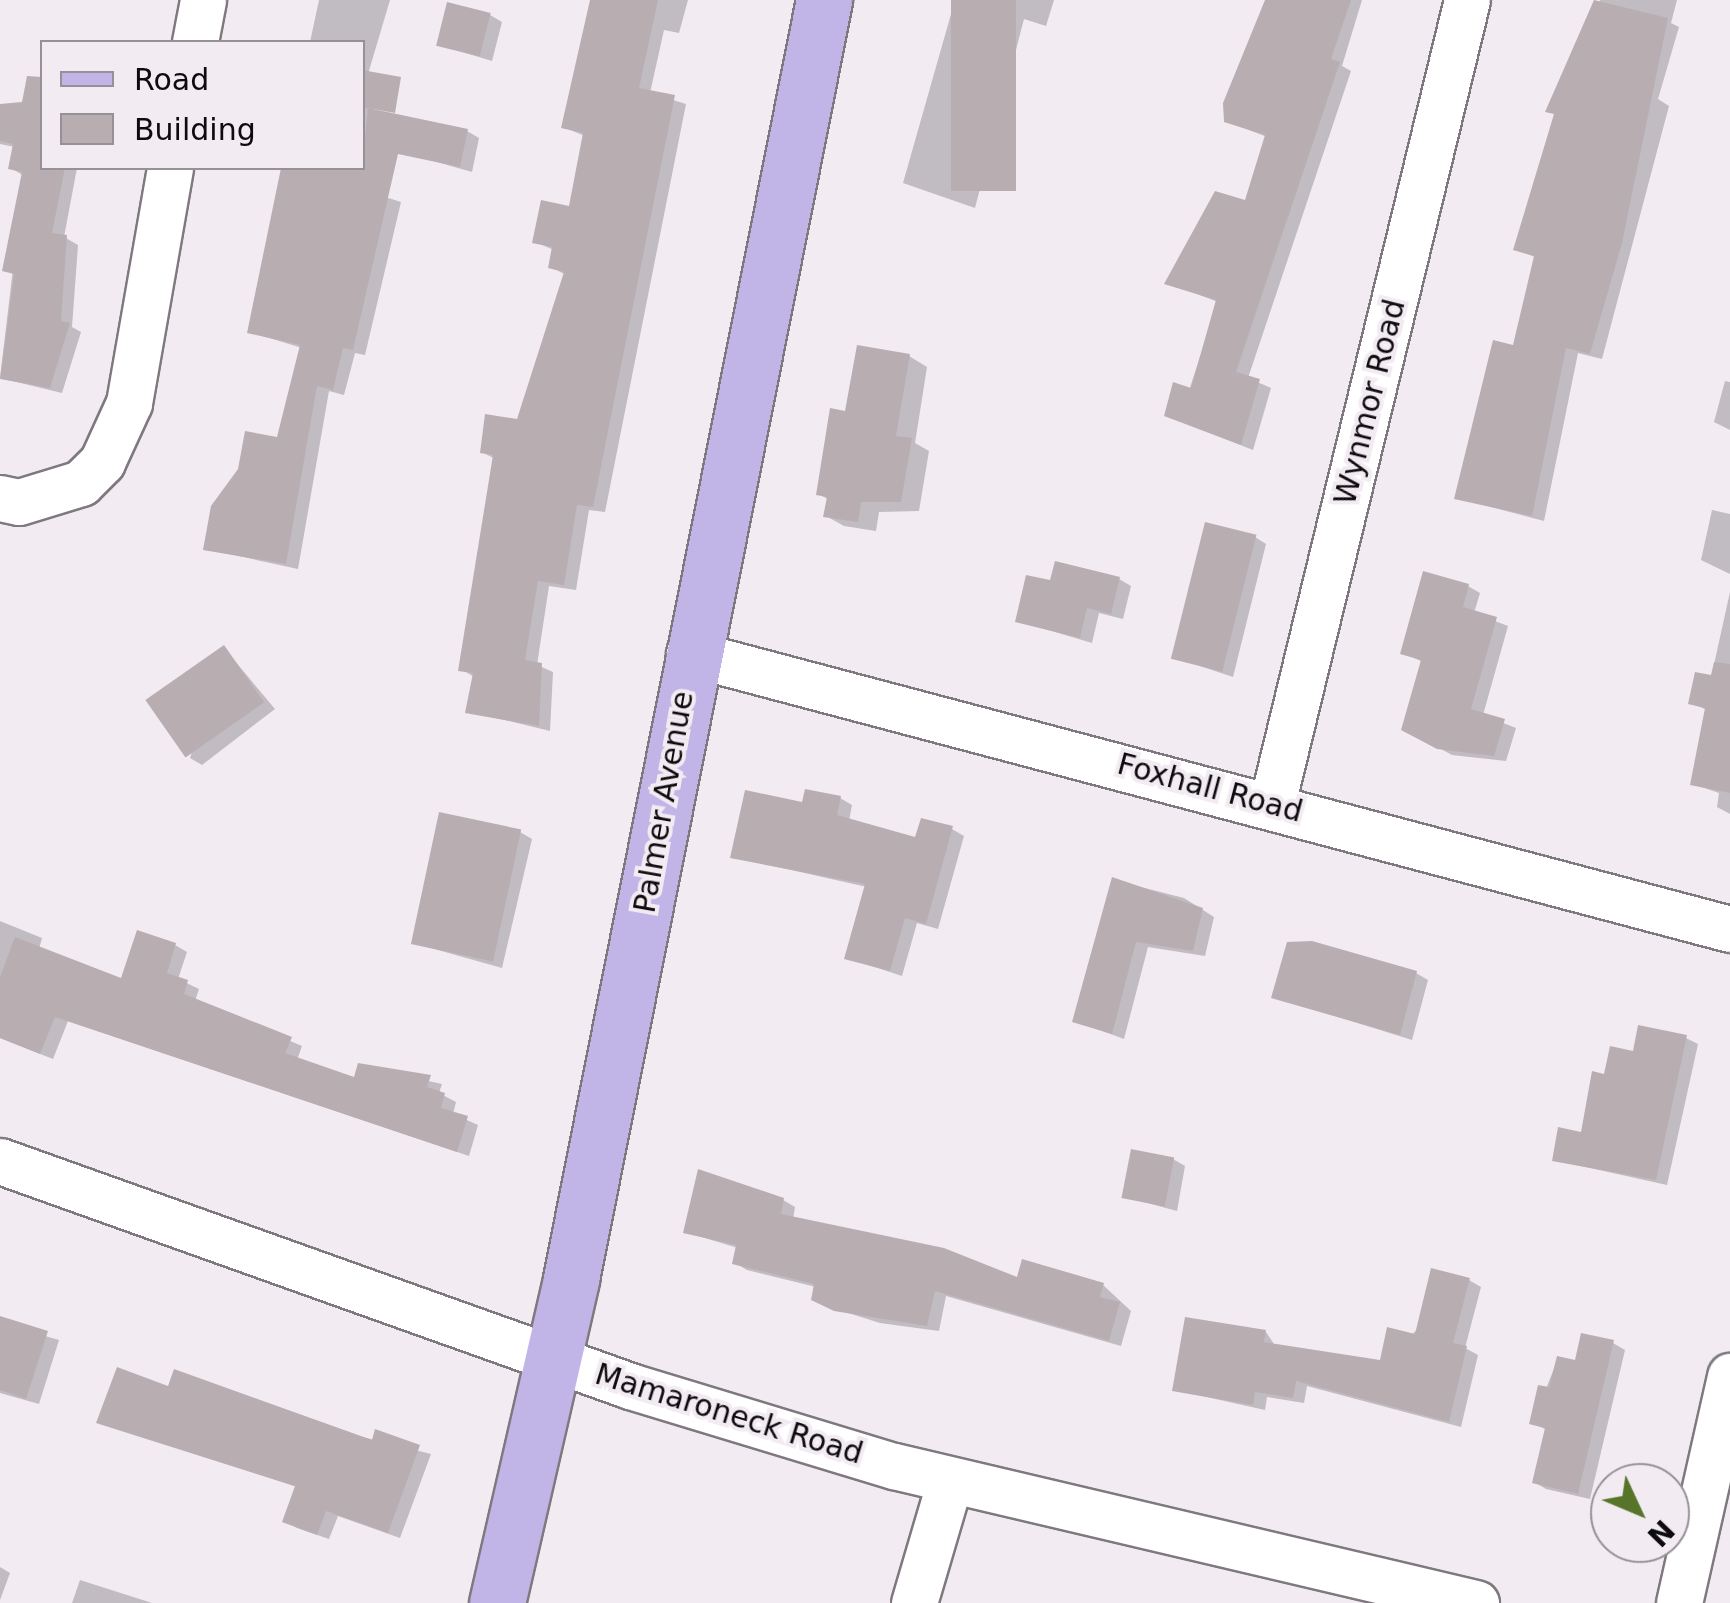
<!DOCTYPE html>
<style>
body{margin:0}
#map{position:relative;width:1730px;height:1603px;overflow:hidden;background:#f2ebf2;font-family:"DejaVu Sans",sans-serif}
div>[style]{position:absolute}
.shadow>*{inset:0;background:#0003}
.building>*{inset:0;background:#b8aeb1;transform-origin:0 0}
.roads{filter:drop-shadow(2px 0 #7f797f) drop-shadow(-2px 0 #7f797f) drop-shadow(0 2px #7f797f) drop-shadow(0 -2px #7f797f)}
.minor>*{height:45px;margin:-22.5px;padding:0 22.5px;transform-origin:22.5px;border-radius:22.5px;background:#fff}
.major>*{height:55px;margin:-27.5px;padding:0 27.5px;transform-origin:27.5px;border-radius:27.5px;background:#c1b4e6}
span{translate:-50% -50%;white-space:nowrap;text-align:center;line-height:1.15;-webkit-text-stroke:8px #f2ebf2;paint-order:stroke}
.street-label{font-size:30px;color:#0d0b0d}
.legend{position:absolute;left:40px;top:40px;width:325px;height:130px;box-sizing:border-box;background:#f2ebf2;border:2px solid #969196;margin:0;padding:12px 18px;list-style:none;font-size:30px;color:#0d0b0d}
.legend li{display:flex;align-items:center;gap:20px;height:50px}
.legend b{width:50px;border:2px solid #969196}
.north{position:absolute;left:1590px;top:1463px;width:100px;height:100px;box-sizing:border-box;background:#f2ebf2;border:2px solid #969196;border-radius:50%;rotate:134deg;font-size:28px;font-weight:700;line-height:40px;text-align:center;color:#0d0b0d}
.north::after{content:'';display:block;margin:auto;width:35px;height:45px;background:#57752a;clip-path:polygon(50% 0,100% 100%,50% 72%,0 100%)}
</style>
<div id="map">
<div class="shadow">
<i style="clip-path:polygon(319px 0,390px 0,368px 74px,380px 80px,362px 162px,362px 42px,310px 42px)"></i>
<i style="clip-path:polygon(592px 0,688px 0,679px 33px,664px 30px,650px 93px,686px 104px,605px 512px,589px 510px,576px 590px,549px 586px,537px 665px,553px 672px,550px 731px,468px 711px,474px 677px,461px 669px,495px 459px,482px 452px,519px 422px,566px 275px,551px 267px,554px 250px,535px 242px,571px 209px,585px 136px,563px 127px)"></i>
<i style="clip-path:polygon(955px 0,1054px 0,1046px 26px,1024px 19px,975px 208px,903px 183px)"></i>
<i style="clip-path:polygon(1267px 0,1362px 0,1342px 66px,1351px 71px,1248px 378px,1271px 388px,1253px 450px,1179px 421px,1218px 302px,1168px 283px,1247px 203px,1267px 137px,1226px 121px)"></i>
<i style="clip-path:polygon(1600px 0,1677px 0,1671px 23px,1679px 27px,1658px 99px,1669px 106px,1602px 359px,1578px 353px,1544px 521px,1457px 498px,1515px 348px,1537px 258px,1516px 249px,1556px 115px,1548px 110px)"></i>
<i style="clip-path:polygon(490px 15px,502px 22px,492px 61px,439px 45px)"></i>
<i style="clip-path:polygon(33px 85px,42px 87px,42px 168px,77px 168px,64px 237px,78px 245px,72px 327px,81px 332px,62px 393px,0 378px,24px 176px,11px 168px,15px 147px,0 144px,0 104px,29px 106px)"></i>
<i style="clip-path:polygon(467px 131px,479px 138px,472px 172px,412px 155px)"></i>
<i style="clip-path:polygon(284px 168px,361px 168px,357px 188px,401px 202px,365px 355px,355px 353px,344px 395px,329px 391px,298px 569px,206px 549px,279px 440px,302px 348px,250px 332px)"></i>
<i style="clip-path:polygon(909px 356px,927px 367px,915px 443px,929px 451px,919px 511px,879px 512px,876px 531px,844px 526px,826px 516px,829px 500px,819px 494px,847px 413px)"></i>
<i style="clip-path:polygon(1725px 381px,1730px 382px,1730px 430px,1714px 422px)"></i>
<i style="clip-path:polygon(1712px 510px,1730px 514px,1730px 574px,1701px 560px)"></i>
<i style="clip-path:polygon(1255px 537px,1266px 544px,1233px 677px,1173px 657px)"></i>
<i style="clip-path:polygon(1119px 579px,1131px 586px,1123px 619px,1099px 613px,1092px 643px,1018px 621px,1052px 583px)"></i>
<i style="clip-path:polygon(1468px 586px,1480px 593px,1474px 613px,1508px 626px,1483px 715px,1516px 728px,1506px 761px,1452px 755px,1404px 729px,1423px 662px,1403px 653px)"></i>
<i style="clip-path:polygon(1730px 592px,1730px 814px,1717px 807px,1719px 793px,1693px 784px,1707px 710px,1691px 703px,1711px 678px)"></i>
<i style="clip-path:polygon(224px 648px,275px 709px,202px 765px,190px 758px)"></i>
<i style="clip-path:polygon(840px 798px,852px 805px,849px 821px,917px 840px,952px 829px,964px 836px,938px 929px,917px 923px,902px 976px,847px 958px,867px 887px,733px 857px,804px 804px)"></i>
<i style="clip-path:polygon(520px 832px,532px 839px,502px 968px,413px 943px)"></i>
<i style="clip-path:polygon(1113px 880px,1184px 898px,1214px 917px,1205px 956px,1148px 947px,1124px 1039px,1075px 1021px)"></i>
<i style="clip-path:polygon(0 921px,42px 938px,39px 949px,123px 982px,139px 933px,175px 945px,187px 952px,178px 979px,199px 989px,195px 1001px,302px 1046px,297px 1060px,356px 1080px,360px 1066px,442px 1084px,439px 1093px,456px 1102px,453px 1114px,478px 1125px,469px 1156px,68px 1021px,53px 1059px,0 1038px)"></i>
<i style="clip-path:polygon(1416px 973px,1428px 980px,1412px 1040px,1274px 997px)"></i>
<i style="clip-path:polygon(1686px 1038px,1698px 1044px,1667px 1185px,1554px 1160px,1583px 1135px,1606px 1077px,1635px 1054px)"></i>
<i style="clip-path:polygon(1173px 1159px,1185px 1166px,1177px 1211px,1125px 1197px)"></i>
<i style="clip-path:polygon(783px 1200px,795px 1207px,793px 1219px,1019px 1281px,1103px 1285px,1131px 1311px,1121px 1346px,946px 1296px,939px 1331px,880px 1323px,826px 1306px,816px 1287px,747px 1270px,735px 1263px,738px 1248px,685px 1232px)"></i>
<i style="clip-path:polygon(1469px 1280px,1481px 1287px,1465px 1348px,1478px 1355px,1461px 1427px,1307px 1386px,1304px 1403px,1267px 1397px,1265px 1410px,1175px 1390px,1266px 1332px,1276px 1347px,1382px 1363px)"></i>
<i style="clip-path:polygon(0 1323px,59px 1340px,39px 1404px,0 1393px)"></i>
<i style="clip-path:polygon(1613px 1343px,1625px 1350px,1590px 1499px,1546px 1489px,1534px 1482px,1547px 1430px,1532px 1423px,1558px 1359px,1577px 1363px)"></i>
<i style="clip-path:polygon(169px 1389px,431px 1454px,400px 1538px,338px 1516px,329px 1539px,297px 1528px,285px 1521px,297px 1487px,99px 1422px)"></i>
<i style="clip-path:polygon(0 1567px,10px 1573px,0 1600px)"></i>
<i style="clip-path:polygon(80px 1580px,152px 1603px,72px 1603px)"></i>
</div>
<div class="building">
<i style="clip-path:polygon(590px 0,658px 0,639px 88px,675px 95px,593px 507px,577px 505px,564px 585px,538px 581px,525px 660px,542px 663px,539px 726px,465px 713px,473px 673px,458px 671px,493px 455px,480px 453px,485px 414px,517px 419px,564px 272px,548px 268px,552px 247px,532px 243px,541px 200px,569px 206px,583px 133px,561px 128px)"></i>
<i style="left:951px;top:0;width:65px;height:191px"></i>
<i style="clip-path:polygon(1265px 0,1351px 0,1331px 59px,1340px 62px,1236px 372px,1260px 379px,1241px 445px,1164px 416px,1173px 382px,1191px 388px,1216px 300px,1164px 284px,1215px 191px,1245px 200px,1265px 135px,1224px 122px,1223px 103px)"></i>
<i style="clip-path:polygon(1594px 0,1668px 18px,1622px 243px,1590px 354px,1566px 348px,1532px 516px,1454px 499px,1493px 340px,1513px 345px,1534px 256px,1513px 250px,1554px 114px,1545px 112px)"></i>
<i style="left:447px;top:2px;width:45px;height:45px;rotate:14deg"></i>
<i style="clip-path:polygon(362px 70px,401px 77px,395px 113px,362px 107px)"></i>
<i style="clip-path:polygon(27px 76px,42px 77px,42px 168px,65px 168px,52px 233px,67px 235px,61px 321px,70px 323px,50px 388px,0 379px,14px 274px,2px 271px,22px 172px,8px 169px,13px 144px,0 141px,0 104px,22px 102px)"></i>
<i style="clip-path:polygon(368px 108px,468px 129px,460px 167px,398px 154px,353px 350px,343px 348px,333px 390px,317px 386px,286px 564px,203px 550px,211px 506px,238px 469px,245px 431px,277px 437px,300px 345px,247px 333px,281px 168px,362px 168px)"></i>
<i style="clip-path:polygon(857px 345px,910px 354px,896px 436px,912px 438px,901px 502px,861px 502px,858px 522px,823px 517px,827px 497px,816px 495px,830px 408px,845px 411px)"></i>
<i style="left:1205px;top:522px;width:53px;height:141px;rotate:14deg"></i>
<i style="clip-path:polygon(1055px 561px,1120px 577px,1111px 614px,1087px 608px,1080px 638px,1015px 622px,1026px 575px,1050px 580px)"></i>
<i style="clip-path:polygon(1423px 571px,1469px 584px,1463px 607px,1497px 617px,1471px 709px,1505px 719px,1494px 756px,1437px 749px,1401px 730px,1421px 660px,1400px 654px)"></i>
<i style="left:224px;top:645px;width:70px;height:96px;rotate:55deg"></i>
<i style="clip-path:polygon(1714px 662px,1730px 664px,1730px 793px,1690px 785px,1705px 708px,1688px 704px,1695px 672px,1711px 675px)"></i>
<i style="clip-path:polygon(805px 789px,841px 796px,837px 815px,915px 837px,921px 818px,953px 826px,926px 924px,905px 918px,890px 971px,844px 959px,865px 884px,730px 858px,745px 790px,802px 802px)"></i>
<i style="left:439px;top:812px;width:84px;height:135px;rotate:12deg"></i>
<i style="clip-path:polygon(1112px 877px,1203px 908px,1193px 951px,1136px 942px,1112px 1034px,1072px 1022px)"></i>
<i style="clip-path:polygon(137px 930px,176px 943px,167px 973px,188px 980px,184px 994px,292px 1037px,285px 1053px,354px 1077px,358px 1063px,431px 1075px,427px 1087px,445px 1093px,441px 1108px,468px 1116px,457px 1152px,55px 1017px,40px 1054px,0 1038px,0 977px,15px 937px,121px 978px)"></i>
<i style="clip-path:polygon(1312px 941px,1417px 971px,1400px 1035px,1271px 998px,1287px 942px)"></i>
<i style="clip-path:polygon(1638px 1025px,1687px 1035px,1656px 1180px,1552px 1161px,1558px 1127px,1581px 1132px,1592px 1071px,1604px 1074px,1610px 1046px,1633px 1051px)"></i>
<i style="left:1131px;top:1149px;width:44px;height:50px;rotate:11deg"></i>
<i style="clip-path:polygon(698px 1169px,784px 1198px,781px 1214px,944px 1248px,1017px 1277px,1022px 1259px,1104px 1283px,1100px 1297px,1120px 1302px,1109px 1341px,935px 1291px,927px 1326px,834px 1311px,811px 1300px,814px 1284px,732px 1264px,736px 1245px,683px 1233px)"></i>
<i style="clip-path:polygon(1431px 1268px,1470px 1278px,1453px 1343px,1467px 1346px,1449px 1422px,1296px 1381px,1293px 1398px,1255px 1392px,1253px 1405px,1172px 1391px,1185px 1317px,1266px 1330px,1264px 1342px,1380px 1360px,1387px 1327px,1415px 1334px)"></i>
<i style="clip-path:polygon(0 1316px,48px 1331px,26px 1399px,0 1390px)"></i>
<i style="clip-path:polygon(1581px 1333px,1614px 1340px,1578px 1494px,1532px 1483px,1545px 1428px,1529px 1424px,1538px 1385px,1549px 1387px,1557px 1356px,1575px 1360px)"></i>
<i style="clip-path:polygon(117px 1367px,168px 1386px,174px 1369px,372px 1440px,375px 1429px,420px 1445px,388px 1533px,326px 1511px,317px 1535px,282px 1522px,295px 1486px,96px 1423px)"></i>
</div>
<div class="roads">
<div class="minor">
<i style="left:195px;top:42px;width:43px;rotate:-79.2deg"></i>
<i style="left:0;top:498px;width:19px;rotate:12deg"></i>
<i style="left:19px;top:502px;width:65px;rotate:-17deg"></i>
<i style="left:81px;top:483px;width:30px;rotate:-45deg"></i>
<i style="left:102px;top:462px;width:65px;rotate:-65.4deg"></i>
<i style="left:129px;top:403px;width:239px;rotate:-80.1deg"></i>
<i style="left:689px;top:653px;width:1077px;rotate:14.85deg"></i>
<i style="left:1272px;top:804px;width:827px;rotate:-76.37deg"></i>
<i style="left:0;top:1161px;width:669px;rotate:19.65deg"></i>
<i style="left:630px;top:1386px;width:276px;rotate:16.9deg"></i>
<i style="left:894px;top:1466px;width:598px;rotate:13.25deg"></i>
<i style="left:914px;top:1603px;width:127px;rotate:-73.6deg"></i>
<i style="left:1679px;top:1603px;width:233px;rotate:-77.3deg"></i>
</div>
<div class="major">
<i style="left:497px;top:1603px;width:332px;rotate:-77.1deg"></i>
<i style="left:571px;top:1279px;width:1304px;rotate:-78.81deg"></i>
</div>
</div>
<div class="street-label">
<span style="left:1370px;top:402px;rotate:-76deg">Wynmor Road</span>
<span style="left:1210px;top:788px;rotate:15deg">Foxhall Road</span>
<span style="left:664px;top:802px;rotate:-80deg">Palmer Avenue</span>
<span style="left:729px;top:1414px;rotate:17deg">Mamaroneck Road</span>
</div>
<ul class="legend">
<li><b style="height:12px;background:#c1b4e6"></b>Road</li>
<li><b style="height:28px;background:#b8aeb1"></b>Building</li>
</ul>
<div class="north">N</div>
</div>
